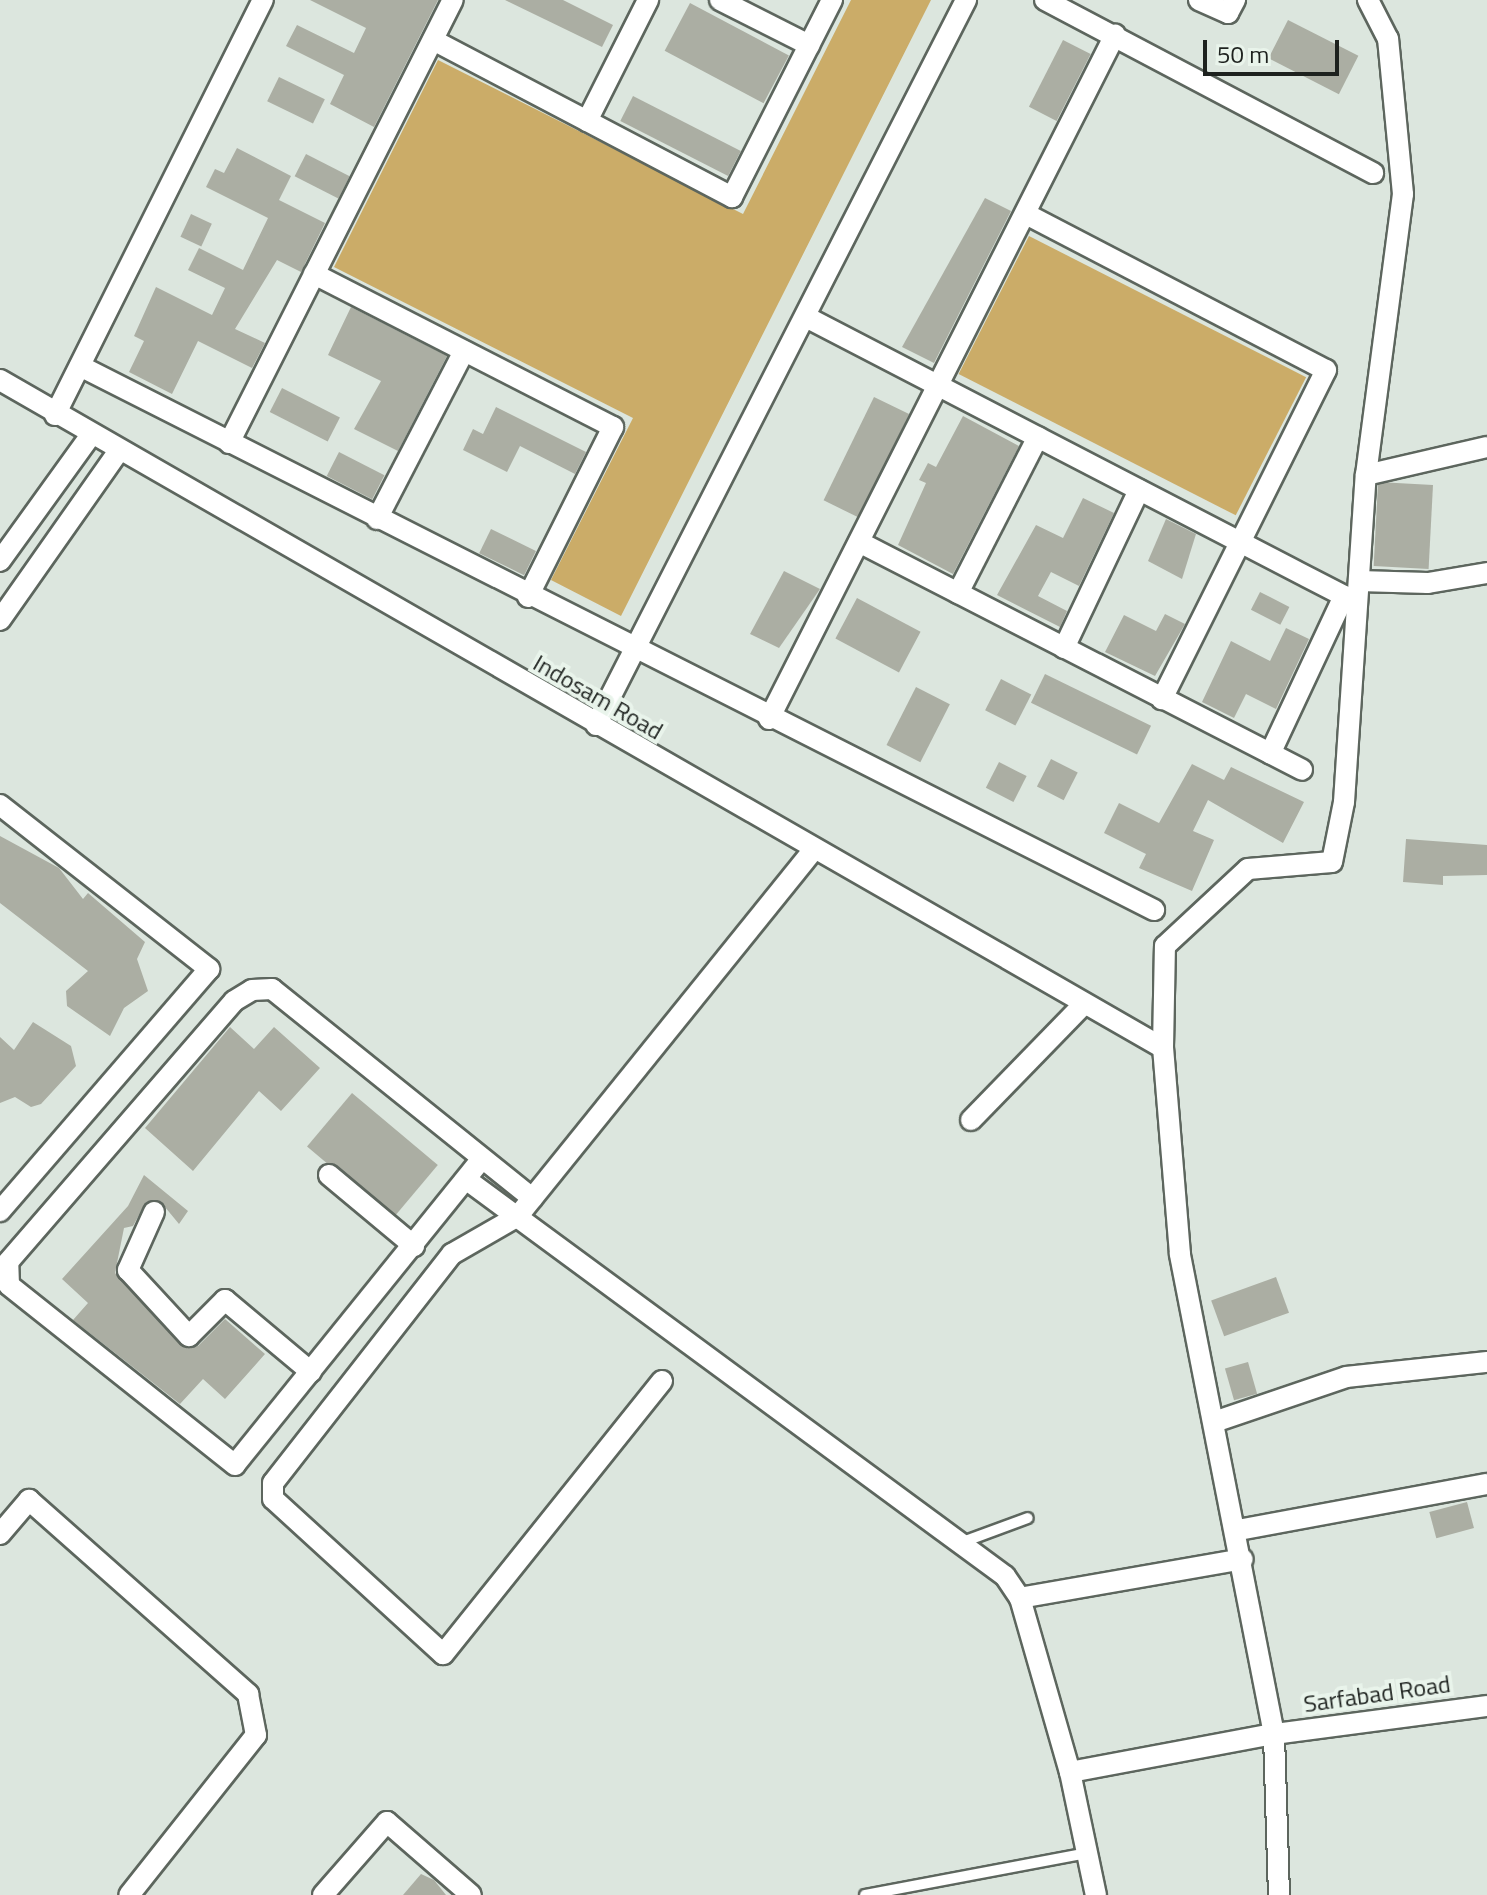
<!DOCTYPE html>
<style>
body{margin:0}
#map{position:relative;width:1487px;height:1895px;overflow:hidden;background:#dce6de;font-family:"Titillium Web",sans-serif}
div>[style]{position:absolute}
.green>*{inset:0;background:#cbac68;transform-origin:0 0}
.building>*{inset:0;background:#abaea3;transform-origin:0 0}
.roads{filter:drop-shadow(2px 0 #5d665e) drop-shadow(-2px 0 #5d665e) drop-shadow(0 2px #5d665e) drop-shadow(0 -2px #5d665e)}
.lane>*{height:10px;margin:-5px;padding:0 5px;transform-origin:5px;border-radius:5px;background:#fff}
.street>*{height:20px;margin:-10px;padding:0 10px;transform-origin:10px;border-radius:10px;background:#fff}
span{translate:-50% -50%;white-space:nowrap;text-align:center;line-height:1.15;-webkit-text-stroke:8px #e9f4eb;paint-order:stroke}
.street-label{font-size:24px;color:#1e221f}
.scale{position:absolute;left:1203px;top:40px;width:136px;height:36px;box-sizing:border-box;border:4px solid #1e221f;border-top:0;padding-left:10px;font-size:24px;line-height:28px;white-space:nowrap;color:#1e221f;-webkit-text-stroke:6px #e9f4eb;paint-order:stroke}
</style>
<div id="map">
<div class="green">
<i style="clip-path:polygon(851px 0,931px 0,621px 616px,551px 580px,633px 418px,334px 267px,438px 60px,743px 214px)"></i>
<i style="left:1029px;top:236px;width:311px;height:155px;rotate:27deg"></i>
</div>
<div class="building">
<i style="clip-path:polygon(310px 0,438px 0,374px 127px,330px 104px,344px 75px,286px 46px,297px 25px,354px 53px,366px 28px)"></i>
<i style="clip-path:polygon(505px 0,563px 0,613px 25px,602px 47px)"></i>
<i style="left:690px;top:3px;width:112px;height:54px;rotate:28deg"></i>
<i style="left:1288px;top:20px;width:79px;height:43px;rotate:27deg"></i>
<i style="left:1063px;top:40px;width:31px;height:75px;rotate:27deg"></i>
<i style="left:279px;top:77px;width:51px;height:27px;rotate:26deg"></i>
<i style="left:633px;top:96px;width:121px;height:28px;rotate:27deg"></i>
<i style="clip-path:polygon(237px 148px,291px 176px,279px 200px,325px 223px,301px 272px,277px 260px,235px 329px,265px 343px,252px 368px,198px 341px,172px 394px,129px 372px,144px 341px,134px 336px,156px 287px,212px 315px,225px 288px,188px 270px,199px 248px,243px 270px,268px 218px,206px 187px,215px 169px,224px 173px)"></i>
<i style="left:306px;top:154px;width:49px;height:25px;rotate:27deg"></i>
<i style="clip-path:polygon(985px 198px,1011px 211px,934px 363px,902px 347px)"></i>
<i style="left:191px;top:214px;width:23px;height:25px;rotate:25deg"></i>
<i style="clip-path:polygon(351px 307px,447px 356px,398px 451px,354px 429px,381px 381px,328px 355px)"></i>
<i style="left:282px;top:388px;width:65px;height:27px;rotate:27deg"></i>
<i style="left:874px;top:397px;width:39px;height:115px;rotate:26deg"></i>
<i style="clip-path:polygon(496px 407px,586px 452px,575px 474px,520px 446px,507px 472px,463px 450px,473px 429px,483px 434px)"></i>
<i style="clip-path:polygon(963px 416px,1019px 446px,953px 574px,898px 545px,926px 483px,919px 480px,928px 463px,936px 467px)"></i>
<i style="left:339px;top:452px;width:51px;height:27px;rotate:27deg"></i>
<i style="left:1433px;top:485px;width:84px;height:55px;rotate:93deg"></i>
<i style="clip-path:polygon(1083px 498px,1114px 513px,1079px 586px,1051px 572px,1038px 596px,1067px 611px,1060px 627px,997px 595px,1036px 525px,1063px 538px)"></i>
<i style="clip-path:polygon(1166px 519px,1196px 534px,1182px 579px,1148px 561px)"></i>
<i style="left:491px;top:529px;width:50px;height:27px;rotate:26deg"></i>
<i style="clip-path:polygon(784px 571px,820px 589px,779px 648px,750px 634px)"></i>
<i style="left:1260px;top:592px;width:33px;height:20px;rotate:27deg"></i>
<i style="left:857px;top:598px;width:72px;height:46px;rotate:28deg"></i>
<i style="clip-path:polygon(1165px 614px,1185px 624px,1155px 676px,1105px 652px,1124px 615px,1156px 631px)"></i>
<i style="clip-path:polygon(1286px 628px,1309px 639px,1276px 709px,1246px 694px,1234px 718px,1202px 702px,1231px 641px,1270px 661px)"></i>
<i style="left:1045px;top:674px;width:118px;height:32px;rotate:26deg"></i>
<i style="left:1001px;top:679px;width:34px;height:35px;rotate:27deg"></i>
<i style="left:916px;top:687px;width:38px;height:65px;rotate:27deg"></i>
<i style="left:1051px;top:759px;width:30px;height:31px;rotate:27deg"></i>
<i style="left:999px;top:762px;width:31px;height:29px;rotate:27deg"></i>
<i style="clip-path:polygon(1192px 764px,1224px 780px,1231px 767px,1304px 802px,1283px 843px,1208px 800px,1193px 831px,1214px 840px,1192px 891px,1139px 868px,1146px 854px,1104px 833px,1119px 803px,1159px 823px)"></i>
<i style="clip-path:polygon(0 836px,59px 868px,83px 899px,88px 893px,145px 942px,137px 959px,148px 991px,124px 1008px,110px 1036px,67px 1006px,66px 991px,88px 971px,0 903px)"></i>
<i style="clip-path:polygon(1406px 839px,1487px 845px,1487px 875px,1443px 876px,1443px 885px,1403px 882px)"></i>
<i style="clip-path:polygon(33px 1022px,71px 1046px,76px 1066px,41px 1104px,31px 1107px,15px 1097px,0 1103px,0 1037px,14px 1050px)"></i>
<i style="clip-path:polygon(230px 1027px,254px 1049px,274px 1027px,320px 1068px,281px 1111px,259px 1091px,193px 1171px,145px 1128px)"></i>
<i style="left:352px;top:1093px;width:112px;height:70px;rotate:40deg"></i>
<i style="clip-path:polygon(144px 1175px,188px 1211px,179px 1224px,160px 1201px,146px 1202px,133px 1226px,124px 1228px,115px 1273px,185px 1348px,198px 1346px,225px 1319px,265px 1354px,225px 1399px,203px 1379px,180px 1404px,73px 1320px,88px 1303px,62px 1279px,128px 1206px)"></i>
<i style="left:1276px;top:1277px;width:38px;height:69px;rotate:70deg"></i>
<i style="left:1248px;top:1362px;width:33px;height:24px;rotate:74deg"></i>
<i style="left:1467px;top:1502px;width:27px;height:39px;rotate:75deg"></i>
<i style="clip-path:polygon(421px 1874px,434px 1880px,446px 1895px,403px 1895px)"></i>
</div>
<div class="roads">
<div class="lane">
<i style="left:960px;top:1543px;width:72px;rotate:-20.2deg"></i>
<i style="left:865px;top:1895px;width:226px;rotate:-10.7deg"></i>
</div>
<div class="street">
<i style="left:720px;top:0;width:100px;rotate:26.8deg"></i>
<i style="left:1045px;top:0;width:371px;rotate:27.8deg"></i>
<i style="left:1199px;top:0;width:32px;rotate:24deg"></i>
<i style="left:1228px;top:13px;width:15px;rotate:-62deg"></i>
<i style="left:433px;top:40px;width:338px;rotate:27.7deg"></i>
<i style="left:732px;top:197px;width:221px;rotate:-63.1deg"></i>
<i style="left:587px;top:121px;width:136px;rotate:-63.2deg"></i>
<i style="left:1026px;top:214px;width:338px;rotate:27.5deg"></i>
<i style="left:1326px;top:370px;width:368px;rotate:116.5deg"></i>
<i style="left:314px;top:274px;width:336px;rotate:27.1deg"></i>
<i style="left:613px;top:427px;width:190px;rotate:116.6deg"></i>
<i style="left:806px;top:317px;width:606px;rotate:27.41deg"></i>
<i style="left:1344px;top:596px;width:174px;rotate:115.1deg"></i>
<i style="left:80px;top:366px;width:1204px;rotate:26.86deg"></i>
<i style="left:0;top:380px;width:1341px;rotate:29.87deg"></i>
<i style="left:55px;top:415px;width:464px;rotate:-63.4deg"></i>
<i style="left:229px;top:443px;width:496px;rotate:-63.2deg"></i>
<i style="left:1366px;top:475px;width:124px;rotate:-13deg"></i>
<i style="left:377px;top:519px;width:189px;rotate:-62.6deg"></i>
<i style="left:859px;top:542px;width:498px;rotate:27.2deg"></i>
<i style="left:0;top:561px;width:154px;rotate:-54.2deg"></i>
<i style="left:1359px;top:581px;width:69px;rotate:1.7deg"></i>
<i style="left:1428px;top:583px;width:60px;rotate:-9.6deg"></i>
<i style="left:958px;top:593px;width:175px;rotate:-62.9deg"></i>
<i style="left:0;top:620px;width:205px;rotate:-54.9deg"></i>
<i style="left:1064px;top:648px;width:175px;rotate:-64.6deg"></i>
<i style="left:769px;top:719px;width:767px;rotate:-63.17deg"></i>
<i style="left:596px;top:725px;width:814px;rotate:-62.96deg"></i>
<i style="left:0;top:805px;width:266px;rotate:38.1deg"></i>
<i style="left:209px;top:969px;width:320px;rotate:130.8deg"></i>
<i style="left:971px;top:1120px;width:162px;rotate:-45.8deg"></i>
<i style="left:480px;top:1161px;width:390px;rotate:128.9deg"></i>
<i style="left:235px;top:1465px;width:289px;rotate:-141.5deg"></i>
<i style="left:9px;top:1285px;width:23px;rotate:-92deg"></i>
<i style="left:8px;top:1262px;width:345px;rotate:-49.1deg"></i>
<i style="left:234px;top:1001px;width:21px;rotate:-31deg"></i>
<i style="left:252px;top:990px;width:20px;rotate:-3deg"></i>
<i style="left:272px;top:989px;width:334px;rotate:38.8deg"></i>
<i style="left:329px;top:1175px;width:111px;rotate:39.9deg"></i>
<i style="left:467px;top:1180px;width:668px;rotate:36.36deg"></i>
<i style="left:1005px;top:1576px;width:27px;rotate:56deg"></i>
<i style="left:1020px;top:1598px;width:181px;rotate:74deg"></i>
<i style="left:1070px;top:1772px;width:126px;rotate:78.1deg"></i>
<i style="left:154px;top:1212px;width:64px;rotate:114.1deg"></i>
<i style="left:128px;top:1270px;width:90px;rotate:47.3deg"></i>
<i style="left:189px;top:1336px;width:51px;rotate:-45deg"></i>
<i style="left:225px;top:1300px;width:112px;rotate:39.9deg"></i>
<i style="left:662px;top:1381px;width:350px;rotate:128.7deg"></i>
<i style="left:443px;top:1654px;width:230px;rotate:-137.6deg"></i>
<i style="left:273px;top:1499px;width:16px;rotate:-90deg"></i>
<i style="left:273px;top:1483px;width:291px;rotate:-52deg"></i>
<i style="left:452px;top:1254px;width:76px;rotate:-29.9deg"></i>
<i style="left:518px;top:1216px;width:470px;rotate:-51.1deg"></i>
<i style="left:1217px;top:1421px;width:136px;rotate:-18.8deg"></i>
<i style="left:1346px;top:1377px;width:142px;rotate:-6.1deg"></i>
<i style="left:1238px;top:1530px;width:253px;rotate:-10.5deg"></i>
<i style="left:0;top:1534px;width:45px;rotate:-49.5deg"></i>
<i style="left:29px;top:1500px;width:293px;rotate:41.5deg"></i>
<i style="left:248px;top:1694px;width:42px;rotate:79deg"></i>
<i style="left:256px;top:1735px;width:204px;rotate:128.4deg"></i>
<i style="left:1020px;top:1598px;width:226px;rotate:-9.9deg"></i>
<i style="left:1070px;top:1772px;width:208px;rotate:-10.6deg"></i>
<i style="left:1274px;top:1734px;width:215px;rotate:-7.5deg"></i>
<i style="left:323px;top:1895px;width:97px;rotate:-48.8deg"></i>
<i style="left:387px;top:1822px;width:111px;rotate:41deg"></i>
<i style="left:1279px;top:1895px;width:161px;rotate:-91.8deg"></i>
<i style="left:1274px;top:1734px;width:489px;rotate:-101.1deg"></i>
<i style="left:1180px;top:1254px;width:207px;rotate:-94.7deg"></i>
<i style="left:1163px;top:1048px;width:102px;rotate:-88.9deg"></i>
<i style="left:1165px;top:946px;width:113px;rotate:-42.9deg"></i>
<i style="left:1248px;top:869px;width:84px;rotate:-4.8deg"></i>
<i style="left:1332px;top:862px;width:61px;rotate:-78.7deg"></i>
<i style="left:1344px;top:802px;width:328px;rotate:-86.2deg"></i>
<i style="left:1366px;top:475px;width:283px;rotate:-82.5deg"></i>
<i style="left:1403px;top:194px;width:156px;rotate:-95.5deg"></i>
<i style="left:1388px;top:39px;width:44px;rotate:-117.1deg"></i>
</div>
</div>
<div class="street-label">
<span style="left:598px;top:697px;rotate:30deg">Indosam Road</span>
<span style="left:1377px;top:1694px;rotate:-8deg">Sarfabad Road</span>
</div>
<div class="scale">50 m</div>
</div>
